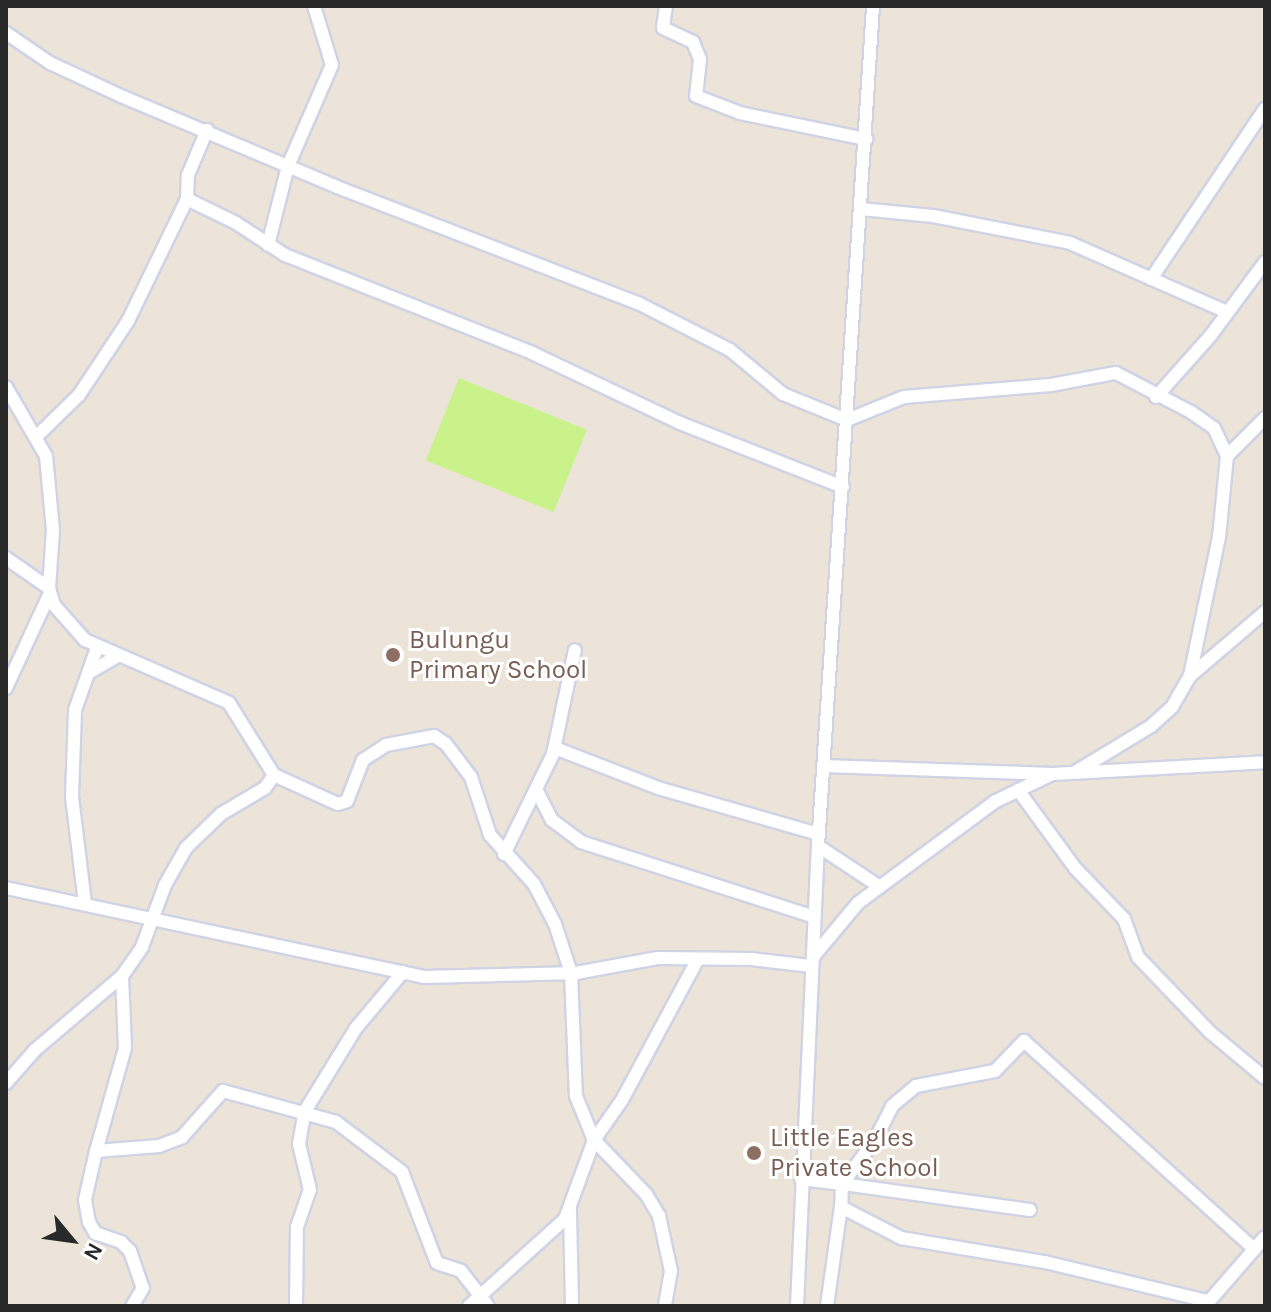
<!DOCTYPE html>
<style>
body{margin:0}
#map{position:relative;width:1271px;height:1312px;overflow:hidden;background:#ede4d9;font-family:Karla,sans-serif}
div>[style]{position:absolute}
.pitch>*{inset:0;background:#caf28b;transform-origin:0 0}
.roads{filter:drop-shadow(2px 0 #cfd3e4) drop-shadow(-2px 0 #cfd3e4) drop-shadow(0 2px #cfd3e4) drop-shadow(0 -2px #cfd3e4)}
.minor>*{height:12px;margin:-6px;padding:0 6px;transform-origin:6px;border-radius:6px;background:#fff}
.dots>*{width:22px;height:22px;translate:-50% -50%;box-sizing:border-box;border:4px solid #fff;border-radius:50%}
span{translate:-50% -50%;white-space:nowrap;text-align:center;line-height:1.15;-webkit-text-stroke:6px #fff;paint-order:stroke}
.education-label{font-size:26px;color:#785e54}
.left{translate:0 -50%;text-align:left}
.frame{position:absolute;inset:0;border:8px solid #292929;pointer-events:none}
.north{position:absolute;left:32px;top:1200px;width:80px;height:80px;-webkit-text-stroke:6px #fff;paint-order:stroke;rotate:119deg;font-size:22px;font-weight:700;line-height:32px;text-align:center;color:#292929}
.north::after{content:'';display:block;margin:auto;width:28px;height:36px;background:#292929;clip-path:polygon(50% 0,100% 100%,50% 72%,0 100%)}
</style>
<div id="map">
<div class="pitch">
<i style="left:459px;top:378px;width:138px;height:89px;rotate:22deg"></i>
</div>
<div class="roads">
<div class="minor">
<i style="left:666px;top:6px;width:22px;rotate:98deg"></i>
<i style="left:663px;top:28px;width:33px;rotate:25deg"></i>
<i style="left:693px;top:42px;width:18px;rotate:68deg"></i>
<i style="left:700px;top:59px;width:37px;rotate:96deg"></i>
<i style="left:696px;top:96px;width:47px;rotate:21.1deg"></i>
<i style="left:740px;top:113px;width:129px;rotate:11.7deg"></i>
<i style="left:6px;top:33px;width:53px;rotate:34.3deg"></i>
<i style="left:50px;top:63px;width:78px;rotate:24.9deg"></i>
<i style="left:121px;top:96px;width:234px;rotate:22.8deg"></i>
<i style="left:337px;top:187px;width:323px;rotate:21.1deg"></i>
<i style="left:638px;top:303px;width:103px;rotate:27.1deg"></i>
<i style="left:730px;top:350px;width:69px;rotate:39.7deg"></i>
<i style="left:783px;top:394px;width:69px;rotate:22.1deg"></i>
<i style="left:847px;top:420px;width:61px;rotate:-22deg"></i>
<i style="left:904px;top:397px;width:147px;rotate:-4.7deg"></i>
<i style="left:1051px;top:385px;width:66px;rotate:-10.5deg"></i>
<i style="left:1116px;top:373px;width:85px;rotate:27.5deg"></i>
<i style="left:1191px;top:412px;width:28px;rotate:35deg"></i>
<i style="left:1214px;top:428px;width:31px;rotate:65deg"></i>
<i style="left:1227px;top:456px;width:81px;rotate:95.6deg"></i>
<i style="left:1219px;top:537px;width:142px;rotate:101.8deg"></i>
<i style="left:187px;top:199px;width:55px;rotate:26.1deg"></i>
<i style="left:236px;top:223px;width:59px;rotate:33.1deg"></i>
<i style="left:285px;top:255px;width:266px;rotate:21.6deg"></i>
<i style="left:532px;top:353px;width:164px;rotate:25.3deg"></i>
<i style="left:680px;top:423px;width:175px;rotate:21.4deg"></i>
<i style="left:861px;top:209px;width:72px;rotate:5.6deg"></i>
<i style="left:933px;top:216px;width:140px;rotate:11.1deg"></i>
<i style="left:1070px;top:243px;width:169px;rotate:23.7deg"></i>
<i style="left:268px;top:245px;width:81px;rotate:-75.8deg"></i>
<i style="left:288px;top:166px;width:110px;rotate:-66.5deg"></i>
<i style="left:332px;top:65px;width:62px;rotate:-107deg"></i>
<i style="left:1151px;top:279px;width:205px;rotate:-56.2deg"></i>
<i style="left:6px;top:387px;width:80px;rotate:59.9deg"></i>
<i style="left:46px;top:456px;width:74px;rotate:84.6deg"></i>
<i style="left:53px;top:530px;width:58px;rotate:93.9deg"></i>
<i style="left:1156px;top:397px;width:83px;rotate:-48.4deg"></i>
<i style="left:1211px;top:335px;width:91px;rotate:-53.5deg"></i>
<i style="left:37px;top:436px;width:59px;rotate:-44.3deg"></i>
<i style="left:79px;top:395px;width:89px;rotate:-56.5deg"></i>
<i style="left:128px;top:321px;width:136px;rotate:-64.2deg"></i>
<i style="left:187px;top:199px;width:24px;rotate:-88deg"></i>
<i style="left:188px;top:175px;width:49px;rotate:-67.1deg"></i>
<i style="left:1227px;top:456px;width:54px;rotate:-45deg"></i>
<i style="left:6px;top:558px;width:52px;rotate:34.9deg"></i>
<i style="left:49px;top:588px;width:18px;rotate:74deg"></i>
<i style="left:54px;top:605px;width:47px;rotate:48.5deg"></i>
<i style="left:85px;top:640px;width:157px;rotate:23.6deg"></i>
<i style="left:229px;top:703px;width:85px;rotate:58deg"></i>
<i style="left:274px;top:775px;width:70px;rotate:24.4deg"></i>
<i style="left:338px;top:804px;width:9px;rotate:-18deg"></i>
<i style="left:347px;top:801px;width:44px;rotate:-68.7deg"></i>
<i style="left:363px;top:760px;width:27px;rotate:-33deg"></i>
<i style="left:386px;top:745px;width:49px;rotate:-10.6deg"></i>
<i style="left:434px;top:736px;width:14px;rotate:34deg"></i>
<i style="left:446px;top:744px;width:41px;rotate:52.9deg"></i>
<i style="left:471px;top:777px;width:61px;rotate:71.9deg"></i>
<i style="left:490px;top:835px;width:66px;rotate:48.1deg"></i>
<i style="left:534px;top:884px;width:45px;rotate:62.3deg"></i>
<i style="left:555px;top:924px;width:52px;rotate:71.9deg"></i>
<i style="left:571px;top:973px;width:123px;rotate:87.7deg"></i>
<i style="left:576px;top:1096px;width:48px;rotate:67.8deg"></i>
<i style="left:594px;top:1140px;width:75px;rotate:46.1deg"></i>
<i style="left:646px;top:1194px;width:26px;rotate:59deg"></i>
<i style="left:659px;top:1216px;width:56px;rotate:77.7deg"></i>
<i style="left:671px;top:1271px;width:36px;rotate:100deg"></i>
<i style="left:90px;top:672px;width:32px;rotate:-30deg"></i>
<i style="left:6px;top:688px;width:102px;rotate:-65.2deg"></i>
<i style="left:555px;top:748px;width:110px;rotate:21.2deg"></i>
<i style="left:658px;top:788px;width:166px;rotate:16deg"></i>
<i style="left:824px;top:766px;width:229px;rotate:2deg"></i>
<i style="left:1053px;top:774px;width:212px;rotate:-3.2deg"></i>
<i style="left:1077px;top:771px;width:87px;rotate:-31.3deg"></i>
<i style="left:1151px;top:726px;width:28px;rotate:-42deg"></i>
<i style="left:1172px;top:707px;width:36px;rotate:-60deg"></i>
<i style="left:1190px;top:676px;width:99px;rotate:-40.5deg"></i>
<i style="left:536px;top:789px;width:35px;rotate:63deg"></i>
<i style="left:552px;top:820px;width:36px;rotate:37deg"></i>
<i style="left:581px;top:842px;width:245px;rotate:17.8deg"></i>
<i style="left:1018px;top:790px;width:97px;rotate:53.8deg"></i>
<i style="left:1075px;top:868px;width:71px;rotate:46.1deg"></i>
<i style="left:1124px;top:919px;width:40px;rotate:69.8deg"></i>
<i style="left:1138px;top:957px;width:105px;rotate:46.2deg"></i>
<i style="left:1211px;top:1033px;width:70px;rotate:39.8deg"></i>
<i style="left:818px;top:846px;width:74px;rotate:33.5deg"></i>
<i style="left:504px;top:854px;width:111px;rotate:-63.9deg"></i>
<i style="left:553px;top:754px;width:106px;rotate:-78.1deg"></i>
<i style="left:6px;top:888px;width:427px;rotate:12deg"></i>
<i style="left:424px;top:977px;width:152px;rotate:-1.5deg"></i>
<i style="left:576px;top:973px;width:83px;rotate:-10.4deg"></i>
<i style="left:658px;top:958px;width:93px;rotate:0.6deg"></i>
<i style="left:751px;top:959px;width:60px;rotate:6.7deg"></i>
<i style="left:85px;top:903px;width:107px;rotate:-97deg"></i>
<i style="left:72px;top:797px;width:87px;rotate:-88deg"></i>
<i style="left:75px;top:710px;width:66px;rotate:-70.5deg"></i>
<i style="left:813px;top:957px;width:70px;rotate:-50.2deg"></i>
<i style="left:858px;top:903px;width:172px;rotate:-36.5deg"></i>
<i style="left:996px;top:801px;width:60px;rotate:-25.7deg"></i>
<i style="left:122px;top:976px;width:72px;rotate:87.6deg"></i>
<i style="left:125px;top:1048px;width:107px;rotate:105.7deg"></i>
<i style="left:96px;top:1151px;width:63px;rotate:-4.5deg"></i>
<i style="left:159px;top:1146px;width:25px;rotate:-21deg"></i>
<i style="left:182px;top:1137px;width:62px;rotate:-48.3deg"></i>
<i style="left:223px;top:1091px;width:117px;rotate:15.3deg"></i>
<i style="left:336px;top:1122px;width:83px;rotate:37.1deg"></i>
<i style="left:402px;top:1172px;width:97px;rotate:69deg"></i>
<i style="left:437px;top:1263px;width:25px;rotate:18deg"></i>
<i style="left:461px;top:1271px;width:44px;rotate:52.4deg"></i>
<i style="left:6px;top:1083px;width:44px;rotate:-48.7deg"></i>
<i style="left:35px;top:1050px;width:114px;rotate:-40.4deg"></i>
<i style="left:122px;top:976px;width:35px;rotate:-55deg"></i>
<i style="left:142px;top:947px;width:66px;rotate:-69.6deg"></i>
<i style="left:165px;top:885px;width:43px;rotate:-60.4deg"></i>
<i style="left:186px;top:848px;width:49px;rotate:-44.2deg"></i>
<i style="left:221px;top:814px;width:51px;rotate:-30.6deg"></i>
<i style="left:265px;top:788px;width:16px;rotate:-55deg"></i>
<i style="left:96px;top:1151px;width:50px;rotate:102.7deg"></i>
<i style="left:85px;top:1200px;width:22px;rotate:80deg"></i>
<i style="left:89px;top:1222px;width:13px;rotate:61deg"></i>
<i style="left:95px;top:1233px;width:28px;rotate:19deg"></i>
<i style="left:121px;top:1242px;width:13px;rotate:45deg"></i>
<i style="left:130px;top:1251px;width:39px;rotate:71deg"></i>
<i style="left:143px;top:1288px;width:21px;rotate:121deg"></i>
<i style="left:801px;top:1179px;width:41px;rotate:7deg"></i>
<i style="left:842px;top:1184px;width:23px;rotate:92deg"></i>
<i style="left:841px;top:1207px;width:68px;rotate:27.3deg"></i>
<i style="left:901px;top:1238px;width:146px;rotate:9.5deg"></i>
<i style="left:1045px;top:1262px;width:168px;rotate:13.5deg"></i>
<i style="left:570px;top:1210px;width:96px;rotate:88.8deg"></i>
<i style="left:1030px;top:1210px;width:190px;rotate:-172.1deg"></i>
<i style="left:842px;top:1184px;width:55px;rotate:-53.1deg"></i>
<i style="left:875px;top:1140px;width:38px;rotate:-63deg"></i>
<i style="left:892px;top:1106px;width:31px;rotate:-40deg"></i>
<i style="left:916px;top:1086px;width:80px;rotate:-10.8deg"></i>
<i style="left:995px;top:1071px;width:42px;rotate:-46deg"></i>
<i style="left:1024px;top:1041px;width:310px;rotate:42.1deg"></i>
<i style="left:296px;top:1306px;width:79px;rotate:-89.3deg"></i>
<i style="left:297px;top:1227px;width:39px;rotate:-71deg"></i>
<i style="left:310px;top:1190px;width:47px;rotate:-103.4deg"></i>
<i style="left:299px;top:1144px;width:34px;rotate:-80deg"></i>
<i style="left:305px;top:1111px;width:97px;rotate:-58.4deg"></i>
<i style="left:356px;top:1028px;width:73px;rotate:-50deg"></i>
<i style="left:469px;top:1306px;width:130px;rotate:-42.2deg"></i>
<i style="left:565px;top:1219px;width:84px;rotate:-69.8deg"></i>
<i style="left:594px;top:1140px;width:49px;rotate:-55deg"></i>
<i style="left:622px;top:1100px;width:160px;rotate:-61.7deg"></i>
<i style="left:797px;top:1306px;width:460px;rotate:-87.4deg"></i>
<i style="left:818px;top:846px;width:842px;rotate:-86.25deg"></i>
<i style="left:827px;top:1306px;width:100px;rotate:-82deg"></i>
<i style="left:1205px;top:1306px;width:91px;rotate:-49deg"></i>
</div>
</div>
<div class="dots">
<i style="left:393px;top:655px;background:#8d6e63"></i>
<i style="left:754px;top:1153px;background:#8d6e63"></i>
</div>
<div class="education-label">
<span class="left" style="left:409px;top:655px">Bulungu<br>Primary School</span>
<span class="left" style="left:770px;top:1153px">Little Eagles<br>Private School</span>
</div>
<div class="frame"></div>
<div class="north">N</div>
</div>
